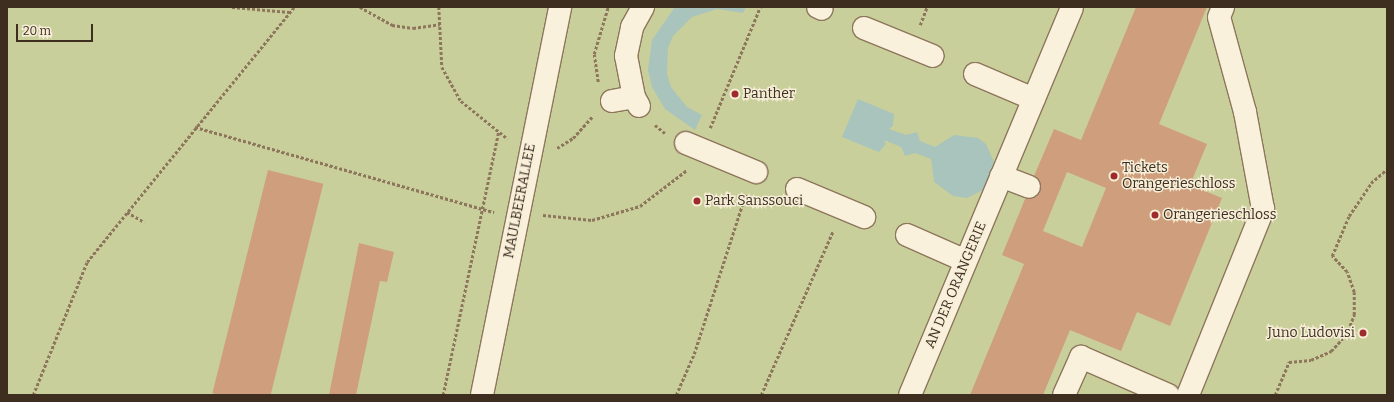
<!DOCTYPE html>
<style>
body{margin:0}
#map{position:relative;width:1394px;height:402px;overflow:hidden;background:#f0e4c8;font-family:Bitter,serif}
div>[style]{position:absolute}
.green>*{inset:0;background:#c9cf9b;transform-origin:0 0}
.water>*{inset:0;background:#a9c4bc}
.building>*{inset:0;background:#cf9f7d;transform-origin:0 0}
.path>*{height:2.5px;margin-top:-1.25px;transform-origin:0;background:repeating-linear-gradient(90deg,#8d765c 0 3px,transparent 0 5px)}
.roads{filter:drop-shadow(1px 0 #8d765c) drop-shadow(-1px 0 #8d765c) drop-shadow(0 1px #8d765c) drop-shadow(0 -1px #8d765c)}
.minor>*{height:22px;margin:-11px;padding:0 11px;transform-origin:11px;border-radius:11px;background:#faf1dc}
.dots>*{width:11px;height:11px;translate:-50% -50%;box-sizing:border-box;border:2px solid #f7eed8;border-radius:50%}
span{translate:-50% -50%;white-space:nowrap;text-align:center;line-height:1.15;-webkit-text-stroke:3px #f7eed8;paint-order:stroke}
.poi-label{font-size:14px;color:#3d2e20}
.left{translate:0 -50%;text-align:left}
.right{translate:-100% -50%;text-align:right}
.street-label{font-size:14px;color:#3d2e20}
.frame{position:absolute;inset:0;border:8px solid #3d2e20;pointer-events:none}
.scale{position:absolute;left:16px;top:24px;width:77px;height:18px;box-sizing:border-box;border:2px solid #3d2e20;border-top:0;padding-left:5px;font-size:12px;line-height:14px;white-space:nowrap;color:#3d2e20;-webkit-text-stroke:3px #f7eed8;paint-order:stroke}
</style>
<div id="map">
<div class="green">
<i style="left:7px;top:7px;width:1380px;height:388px"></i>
</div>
<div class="water">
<i style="clip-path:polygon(675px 7px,746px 7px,743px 13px,717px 9px,692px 17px,673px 36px,668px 48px,667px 74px,671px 87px,687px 107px,702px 115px,695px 130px,665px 109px,652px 87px,648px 70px,652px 40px)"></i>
<i style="clip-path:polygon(858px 99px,894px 114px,893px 126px,889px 129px,906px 135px,917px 132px,920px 141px,935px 147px,954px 135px,978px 138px,986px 144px,994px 162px,994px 173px,985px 189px,967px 198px,953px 196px,934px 182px,931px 159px,915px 153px,905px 156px,901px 147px,884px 140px,886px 144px,879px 152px,842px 137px)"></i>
</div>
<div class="building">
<i style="clip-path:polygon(evenodd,1136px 7px,1207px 7px,1159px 124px,1207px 144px,1190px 185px,1222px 198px,1170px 326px,1137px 312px,1121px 351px,1070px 330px,1043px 395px,970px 395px,1024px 264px,1002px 255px,1025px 199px,1036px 197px,1040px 192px,1041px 185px,1034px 176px,1054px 129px,1081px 140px,1136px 7px,1067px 172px,1106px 188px,1082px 247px,1043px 231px,1067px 172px)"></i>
<i style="left:268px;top:170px;width:57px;height:230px;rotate:14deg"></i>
<i style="clip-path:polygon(359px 243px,394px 252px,387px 282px,380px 281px,356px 395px,329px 395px)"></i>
</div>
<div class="path">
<i style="left:232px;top:7px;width:58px;rotate:4.9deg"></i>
<i style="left:360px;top:7px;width:37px;rotate:29deg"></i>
<i style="left:392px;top:25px;width:21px;rotate:8deg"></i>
<i style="left:413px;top:28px;width:27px;rotate:-8deg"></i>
<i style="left:439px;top:7px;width:60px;rotate:87.1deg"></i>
<i style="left:442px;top:67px;width:39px;rotate:61deg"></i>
<i style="left:461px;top:101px;width:60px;rotate:39deg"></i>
<i style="left:920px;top:25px;width:19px;rotate:-69deg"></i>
<i style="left:598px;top:82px;width:28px;rotate:-98deg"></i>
<i style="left:594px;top:54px;width:49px;rotate:-73.4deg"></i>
<i style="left:655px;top:125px;width:13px;rotate:39deg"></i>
<i style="left:195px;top:127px;width:311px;rotate:15.9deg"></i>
<i style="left:710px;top:128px;width:131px;rotate:-67.5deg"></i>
<i style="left:557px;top:148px;width:19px;rotate:-32deg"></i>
<i style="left:573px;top:138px;width:30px;rotate:-48deg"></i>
<i style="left:127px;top:212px;width:20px;rotate:30deg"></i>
<i style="left:543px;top:215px;width:49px;rotate:5.8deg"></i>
<i style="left:592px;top:220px;width:50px;rotate:-16.3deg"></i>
<i style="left:640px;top:206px;width:59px;rotate:-37.5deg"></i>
<i style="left:33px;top:395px;width:144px;rotate:-67.9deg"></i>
<i style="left:87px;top:262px;width:328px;rotate:-50.9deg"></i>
<i style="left:443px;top:395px;width:268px;rotate:-78.1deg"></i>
<i style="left:676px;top:395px;width:45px;rotate:-66.3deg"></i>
<i style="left:694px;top:354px;width:169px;rotate:-72.1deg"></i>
<i style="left:761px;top:395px;width:179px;rotate:-66.3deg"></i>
<i style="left:1275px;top:395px;width:36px;rotate:-67deg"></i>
<i style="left:1289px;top:362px;width:22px;rotate:-5deg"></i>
<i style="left:1311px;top:360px;width:22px;rotate:-24deg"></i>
<i style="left:1331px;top:351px;width:22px;rotate:-47deg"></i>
<i style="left:1346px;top:335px;width:22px;rotate:-68deg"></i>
<i style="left:1354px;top:315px;width:23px;rotate:-90deg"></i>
<i style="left:1354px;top:292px;width:21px;rotate:-109deg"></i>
<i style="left:1347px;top:272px;width:22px;rotate:-133deg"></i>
<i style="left:1332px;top:256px;width:43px;rotate:-67deg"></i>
<i style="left:1349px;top:216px;width:40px;rotate:-56deg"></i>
<i style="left:1371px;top:183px;width:21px;rotate:-41deg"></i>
</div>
<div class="roads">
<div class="minor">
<i style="left:818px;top:7px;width:4px;rotate:27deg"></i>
<i style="left:864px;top:28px;width:74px;rotate:22.1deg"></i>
<i style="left:975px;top:74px;width:64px;rotate:23deg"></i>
<i style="left:612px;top:101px;width:22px;rotate:-10deg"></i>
<i style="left:639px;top:106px;width:10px;rotate:-119deg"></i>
<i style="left:634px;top:97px;width:42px;rotate:-101deg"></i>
<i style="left:626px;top:56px;width:30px;rotate:-78deg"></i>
<i style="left:632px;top:27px;width:23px;rotate:-61deg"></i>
<i style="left:686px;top:143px;width:76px;rotate:22.5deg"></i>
<i style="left:1001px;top:176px;width:30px;rotate:21deg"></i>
<i style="left:797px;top:189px;width:73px;rotate:22.7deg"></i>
<i style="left:907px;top:235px;width:64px;rotate:23.8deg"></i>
<i style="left:482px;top:395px;width:396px;rotate:-78.6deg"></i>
<i style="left:910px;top:395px;width:420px;rotate:-67.3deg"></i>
<i style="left:1064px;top:395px;width:42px;rotate:-65.9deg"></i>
<i style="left:1081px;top:357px;width:95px;rotate:23.6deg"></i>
<i style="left:1188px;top:395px;width:201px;rotate:-68deg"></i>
<i style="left:1263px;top:209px;width:99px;rotate:-100.5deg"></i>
<i style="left:1245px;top:112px;width:98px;rotate:-105.3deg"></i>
<i style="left:1219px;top:17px;width:11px;rotate:-68deg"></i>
</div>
</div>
<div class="dots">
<i style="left:735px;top:94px;background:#9e2a2b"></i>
<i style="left:1114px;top:176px;background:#9e2a2b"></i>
<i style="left:697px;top:201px;background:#9e2a2b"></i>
<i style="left:1155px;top:215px;background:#9e2a2b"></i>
<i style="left:1363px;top:333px;background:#9e2a2b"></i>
</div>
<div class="poi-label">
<span class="left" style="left:743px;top:94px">Panther</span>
<span class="left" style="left:1122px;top:176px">Tickets<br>Orangerieschloss</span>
<span class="left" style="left:705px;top:201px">Park Sanssouci</span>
<span class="left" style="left:1163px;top:215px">Orangerieschloss</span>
<span class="right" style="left:1355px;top:333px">Juno Ludovisi</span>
</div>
<div class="street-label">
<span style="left:520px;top:201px;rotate:-79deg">MAULBEERALLEE</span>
<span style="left:956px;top:285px;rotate:-67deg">AN DER ORANGERIE</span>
</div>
<div class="frame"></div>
<div class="scale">20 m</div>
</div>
